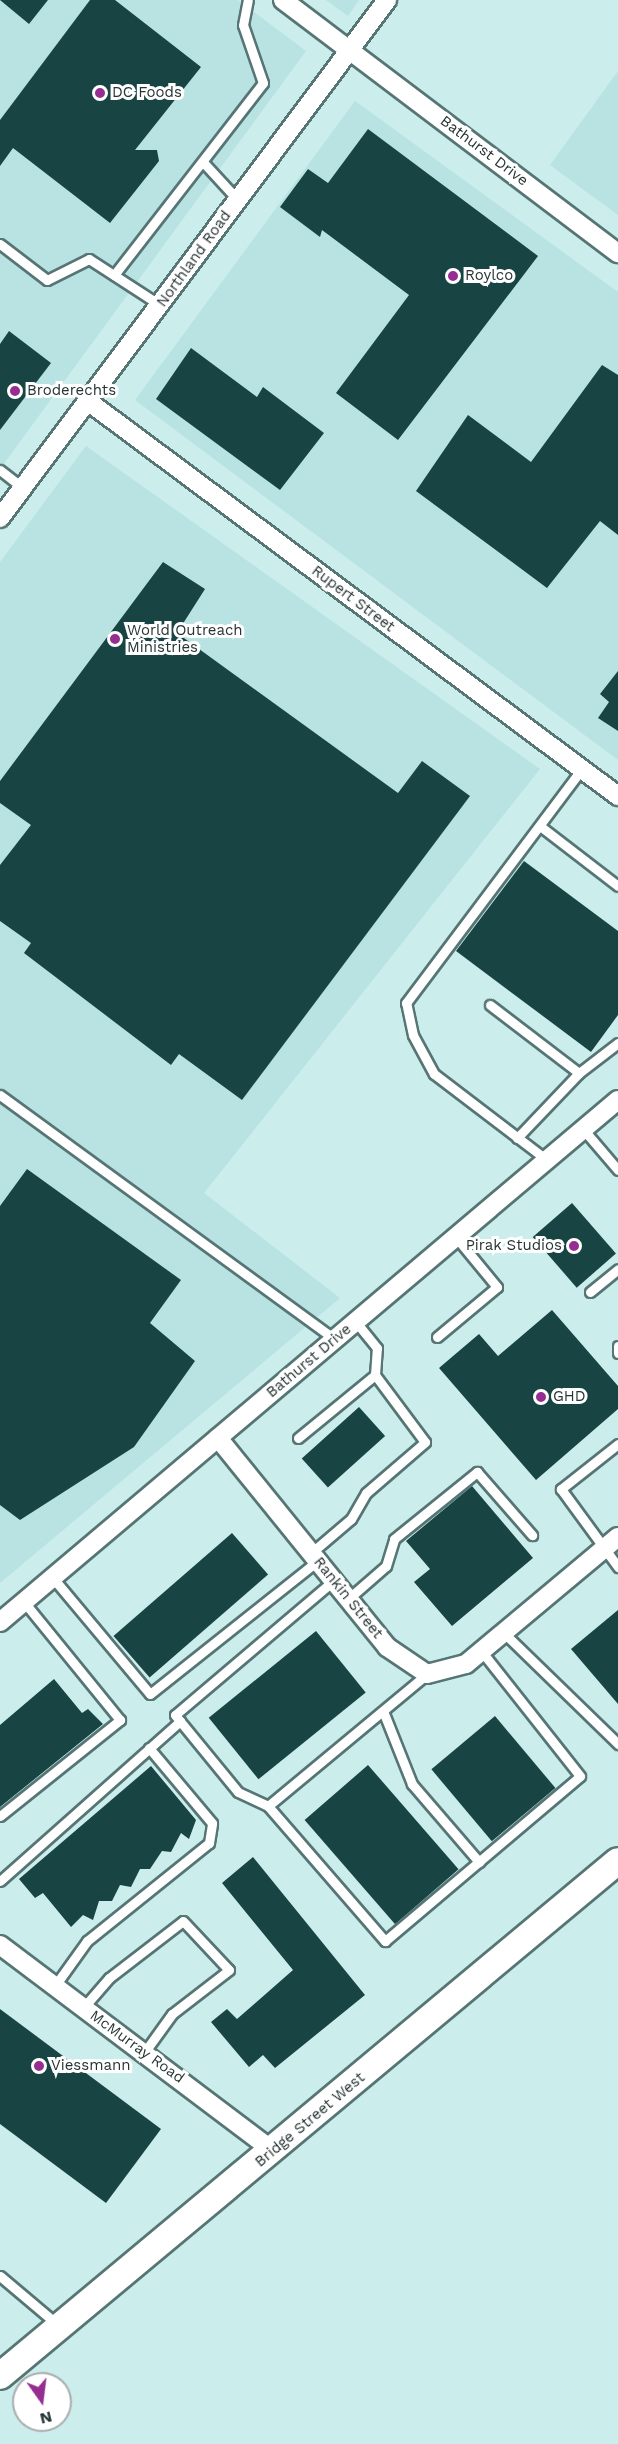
<!DOCTYPE html>
<style>
body{margin:0}
#map{position:relative;width:618px;height:2444px;overflow:hidden;background:#cbedec;font-family:"Work Sans",sans-serif}
div>[style]{position:absolute}
.built>*{inset:0;background:#b8e3e2}
.building>*{inset:0;background:#184444;transform-origin:0 0}
.roads{filter:drop-shadow(2px 0 #567574) drop-shadow(-2px 0 #567574) drop-shadow(0 2px #567574) drop-shadow(0 -2px #567574)}
.lane>*{height:9px;margin:-4.5px;padding:0 4.5px;transform-origin:4.5px;border-radius:4.5px;background:#fff}
.street>*{height:18px;margin:-9px;padding:0 9px;transform-origin:9px;border-radius:9px;background:#fff}
.secondary>*{height:26px;margin:-13px;padding:0 13px;transform-origin:13px;border-radius:13px;background:#fff}
.dots>*{width:16px;height:16px;translate:-50% -50%;box-sizing:border-box;border:3px solid #fff;border-radius:50%}
span{translate:-50% -50%;white-space:nowrap;text-align:center;line-height:1.15;-webkit-text-stroke:6px #fff;paint-order:stroke}
.poi-label{font-size:15px;color:#273434}
.left{translate:0 -50%;text-align:left}
.right{translate:-100% -50%;text-align:right}
.street-label{font-size:15px;color:#273434}
.north{position:absolute;left:12px;top:2372px;width:60px;height:60px;box-sizing:border-box;background:#fff;border:2px solid #a9aeae;border-radius:50%;rotate:166deg;font-size:16px;font-weight:700;line-height:24px;text-align:center;color:#273434}
.north::after{content:'';display:block;margin:auto;width:21px;height:27px;background:#962e92;clip-path:polygon(50% 0,100% 100%,50% 72%,0 100%)}
</style>
<div id="map">
<div class="built">
<i style="clip-path:polygon(0 0,238px 0,306px 51px,0 469px)"></i>
<i style="clip-path:polygon(326px 0,359px 0,348px 16px)"></i>
<i style="clip-path:polygon(618px 71px,618px 215px,550px 165px)"></i>
<i style="clip-path:polygon(355px 101px,618px 292px,618px 760px,135px 400px)"></i>
<i style="clip-path:polygon(86px 446px,540px 769px,204px 1193px,340px 1298px,0 1583px,0 562px)"></i>
</div>
<div class="building">
<i style="clip-path:polygon(0 0,48px 0,29px 24px)"></i>
<i style="clip-path:polygon(90px 0,115px 0,201px 67px,135px 150px,157px 150px,159px 161px,110px 223px,13px 148px,0 166px,0 120px)"></i>
<i style="clip-path:polygon(368px 129px,538px 256px,398px 440px,336px 393px,409px 295px,322px 230px,320px 237px,280px 207px,308px 169px,328px 183px)"></i>
<i style="clip-path:polygon(9px 331px,51px 363px,0 430px,0 344px)"></i>
<i style="clip-path:polygon(191px 348px,257px 397px,263px 387px,324px 433px,280px 490px,156px 399px)"></i>
<i style="clip-path:polygon(602px 365px,618px 375px,618px 535px,600px 521px,547px 588px,416px 491px,468px 415px,531px 462px)"></i>
<i style="clip-path:polygon(163px 562px,205px 589px,177px 633px,398px 793px,422px 761px,470px 796px,242px 1100px,179px 1054px,171px 1065px,24px 953px,31px 943px,0 921px,0 865px,31px 825px,0 803px,0 781px)"></i>
<i style="clip-path:polygon(618px 671px,618px 731px,598px 718px,609px 702px,600px 694px)"></i>
<i style="clip-path:polygon(524px 861px,618px 931px,618px 1015px,591px 1052px,456px 951px)"></i>
<i style="clip-path:polygon(27px 1169px,181px 1280px,150px 1323px,195px 1361px,134px 1447px,20px 1520px,0 1505px,0 1206px)"></i>
<i style="left:572px;top:1203px;width:67px;height:52px;rotate:49deg"></i>
<i style="clip-path:polygon(552px 1310px,618px 1386px,618px 1409px,536px 1480px,439px 1368px,479px 1334px,498px 1356px)"></i>
<i style="left:359px;top:1407px;width:39px;height:77px;rotate:48deg"></i>
<i style="clip-path:polygon(472px 1486px,533px 1558px,452px 1626px,414px 1582px,430px 1569px,406px 1541px)"></i>
<i style="left:232px;top:1533px;width:55px;height:157px;rotate:49deg"></i>
<i style="clip-path:polygon(618px 1610px,618px 1704px,571px 1649px)"></i>
<i style="left:316px;top:1631px;width:79px;height:138px;rotate:51deg"></i>
<i style="clip-path:polygon(54px 1679px,82px 1713px,88px 1709px,103px 1724px,0 1807px,0 1725px)"></i>
<i style="left:495px;top:1716px;width:94px;height:83px;rotate:50deg"></i>
<i style="left:368px;top:1765px;width:138px;height:84px;rotate:49deg"></i>
<i style="clip-path:polygon(151px 1766px,196px 1820px,189px 1839px,181px 1833px,171px 1852px,162px 1851px,150px 1869px,140px 1869px,131px 1887px,120px 1885px,112px 1901px,99px 1901px,93px 1920px,83px 1915px,71px 1927px,43px 1893px,35px 1898px,19px 1879px)"></i>
<i style="clip-path:polygon(253px 1857px,365px 1995px,275px 2068px,263px 2055px,249px 2067px,211px 2022px,227px 2009px,237px 2019px,293px 1970px,222px 1883px)"></i>
<i style="clip-path:polygon(0 2009px,161px 2129px,106px 2203px,0 2124px)"></i>
</div>
<div class="roads">
<div class="lane">
<i style="left:203px;top:162px;width:50px;rotate:47.4deg"></i>
<i style="left:0;top:244px;width:59px;rotate:37.5deg"></i>
<i style="left:47px;top:280px;width:47px;rotate:-26.6deg"></i>
<i style="left:89px;top:259px;width:85px;rotate:32.9deg"></i>
<i style="left:114px;top:275px;width:243px;rotate:-52.2deg"></i>
<i style="left:263px;top:83px;width:61px;rotate:-109deg"></i>
<i style="left:243px;top:25px;width:25px;rotate:-79deg"></i>
<i style="left:0;top:470px;width:29px;rotate:38deg"></i>
<i style="left:540px;top:826px;width:98px;rotate:37.6deg"></i>
<i style="left:490px;top:1005px;width:112px;rotate:37.4deg"></i>
<i style="left:0;top:1095px;width:414px;rotate:36.1deg"></i>
<i style="left:583px;top:1129px;width:54px;rotate:49.5deg"></i>
<i style="left:517px;top:1138px;width:90px;rotate:-46.4deg"></i>
<i style="left:579px;top:1073px;width:49px;rotate:-37.6deg"></i>
<i style="left:547px;top:1160px;width:142px;rotate:-142.7deg"></i>
<i style="left:434px;top:1074px;width:44px;rotate:-118.3deg"></i>
<i style="left:413px;top:1035px;width:33px;rotate:-102deg"></i>
<i style="left:406px;top:1003px;width:293px;rotate:-53.1deg"></i>
<i style="left:590px;top:1292px;width:36px;rotate:-39deg"></i>
<i style="left:437px;top:1337px;width:78px;rotate:-39.8deg"></i>
<i style="left:497px;top:1287px;width:65px;rotate:-129.4deg"></i>
<i style="left:618px;top:1346px;width:7px;rotate:90deg"></i>
<i style="left:298px;top:1438px;width:99px;rotate:-39.3deg"></i>
<i style="left:618px;top:1444px;width:73px;rotate:141.7deg"></i>
<i style="left:561px;top:1489px;width:97px;rotate:53.8deg"></i>
<i style="left:311px;top:1553px;width:52px;rotate:-40.4deg"></i>
<i style="left:351px;top:1519px;width:30px;rotate:-60deg"></i>
<i style="left:366px;top:1493px;width:78px;rotate:-40.8deg"></i>
<i style="left:425px;top:1442px;width:84px;rotate:-126.7deg"></i>
<i style="left:375px;top:1375px;width:27px;rotate:-86deg"></i>
<i style="left:377px;top:1348px;width:33px;rotate:-129deg"></i>
<i style="left:53px;top:1578px;width:151px;rotate:50.1deg"></i>
<i style="left:150px;top:1694px;width:213px;rotate:-38.5deg"></i>
<i style="left:333px;top:1581px;width:207px;rotate:139.7deg"></i>
<i style="left:175px;top:1715px;width:99px;rotate:50.7deg"></i>
<i style="left:238px;top:1792px;width:33px;rotate:25deg"></i>
<i style="left:268px;top:1806px;width:207px;rotate:-39.7deg"></i>
<i style="left:348px;top:1599px;width:50px;rotate:-41deg"></i>
<i style="left:386px;top:1566px;width:28px;rotate:-73deg"></i>
<i style="left:394px;top:1539px;width:107px;rotate:-38.9deg"></i>
<i style="left:477px;top:1472px;width:84px;rotate:48.9deg"></i>
<i style="left:505px;top:1634px;width:158px;rotate:44.2deg"></i>
<i style="left:383px;top:1711px;width:79px;rotate:68.3deg"></i>
<i style="left:412px;top:1784px;width:103px;rotate:49.3deg"></i>
<i style="left:268px;top:1806px;width:179px;rotate:49.1deg"></i>
<i style="left:385px;top:1941px;width:255px;rotate:-40.2deg"></i>
<i style="left:580px;top:1776px;width:158px;rotate:-128.3deg"></i>
<i style="left:0;top:1816px;width:154px;rotate:-38.7deg"></i>
<i style="left:120px;top:1720px;width:152px;rotate:-129.1deg"></i>
<i style="left:0;top:1881px;width:241px;rotate:-41.6deg"></i>
<i style="left:54px;top:1987px;width:57px;rotate:-54.3deg"></i>
<i style="left:87px;top:1941px;width:156px;rotate:-38.8deg"></i>
<i style="left:209px;top:1843px;width:20px;rotate:-81deg"></i>
<i style="left:212px;top:1823px;width:98px;rotate:-130deg"></i>
<i style="left:83px;top:2008px;width:40px;rotate:-49deg"></i>
<i style="left:109px;top:1978px;width:93px;rotate:-37.6deg"></i>
<i style="left:183px;top:1921px;width:67px;rotate:46.8deg"></i>
<i style="left:229px;top:1970px;width:72px;rotate:142.3deg"></i>
<i style="left:172px;top:2014px;width:48px;rotate:125.7deg"></i>
<i style="left:0;top:2276px;width:76px;rotate:40.2deg"></i>
</div>
<div class="street">
<i style="left:283px;top:0;width:420px;rotate:37.1deg"></i>
<i style="left:89px;top:402px;width:660px;rotate:36.68deg"></i>
<i style="left:0;top:518px;width:647px;rotate:-53.24deg"></i>
<i style="left:218px;top:1438px;width:269px;rotate:51deg"></i>
<i style="left:387px;top:1647px;width:48px;rotate:34deg"></i>
<i style="left:427px;top:1674px;width:40px;rotate:-14.4deg"></i>
<i style="left:466px;top:1664px;width:198px;rotate:-39.9deg"></i>
<i style="left:0;top:1622px;width:809px;rotate:-40.19deg"></i>
<i style="left:0;top:1945px;width:342px;rotate:37deg"></i>
</div>
<div class="secondary">
<i style="left:0;top:2376px;width:804px;rotate:-39.81deg"></i>
</div>
</div>
<div class="dots">
<i style="left:100px;top:93px;background:#962e92"></i>
<i style="left:453px;top:276px;background:#962e92"></i>
<i style="left:15px;top:391px;background:#962e92"></i>
<i style="left:115px;top:639px;background:#962e92"></i>
<i style="left:574px;top:1246px;background:#962e92"></i>
<i style="left:541px;top:1397px;background:#962e92"></i>
<i style="left:39px;top:2066px;background:#962e92"></i>
</div>
<div class="poi-label">
<span class="left" style="left:112px;top:93px">DC Foods</span>
<span class="left" style="left:465px;top:276px">Roylco</span>
<span class="left" style="left:27px;top:391px">Broderechts</span>
<span class="left" style="left:127px;top:639px">World Outreach<br>Ministries</span>
<span class="right" style="left:562px;top:1246px">Pirak Studios</span>
<span class="left" style="left:553px;top:1397px">GHD</span>
<span class="left" style="left:51px;top:2066px">Viessmann</span>
</div>
<div class="street-label">
<span style="left:484px;top:151px;rotate:37deg">Bathurst Drive</span>
<span style="left:194px;top:259px;rotate:-54deg">Northland Road</span>
<span style="left:353px;top:599px;rotate:37deg">Rupert Street</span>
<span style="left:309px;top:1361px;rotate:-40deg">Bathurst Drive</span>
<span style="left:348px;top:1598px;rotate:51deg">Rankin Street</span>
<span style="left:137px;top:2047px;rotate:36deg">McMurray Road</span>
<span style="left:310px;top:2120px;rotate:-40deg">Bridge Street West</span>
</div>
<div class="north">N</div>
</div>
